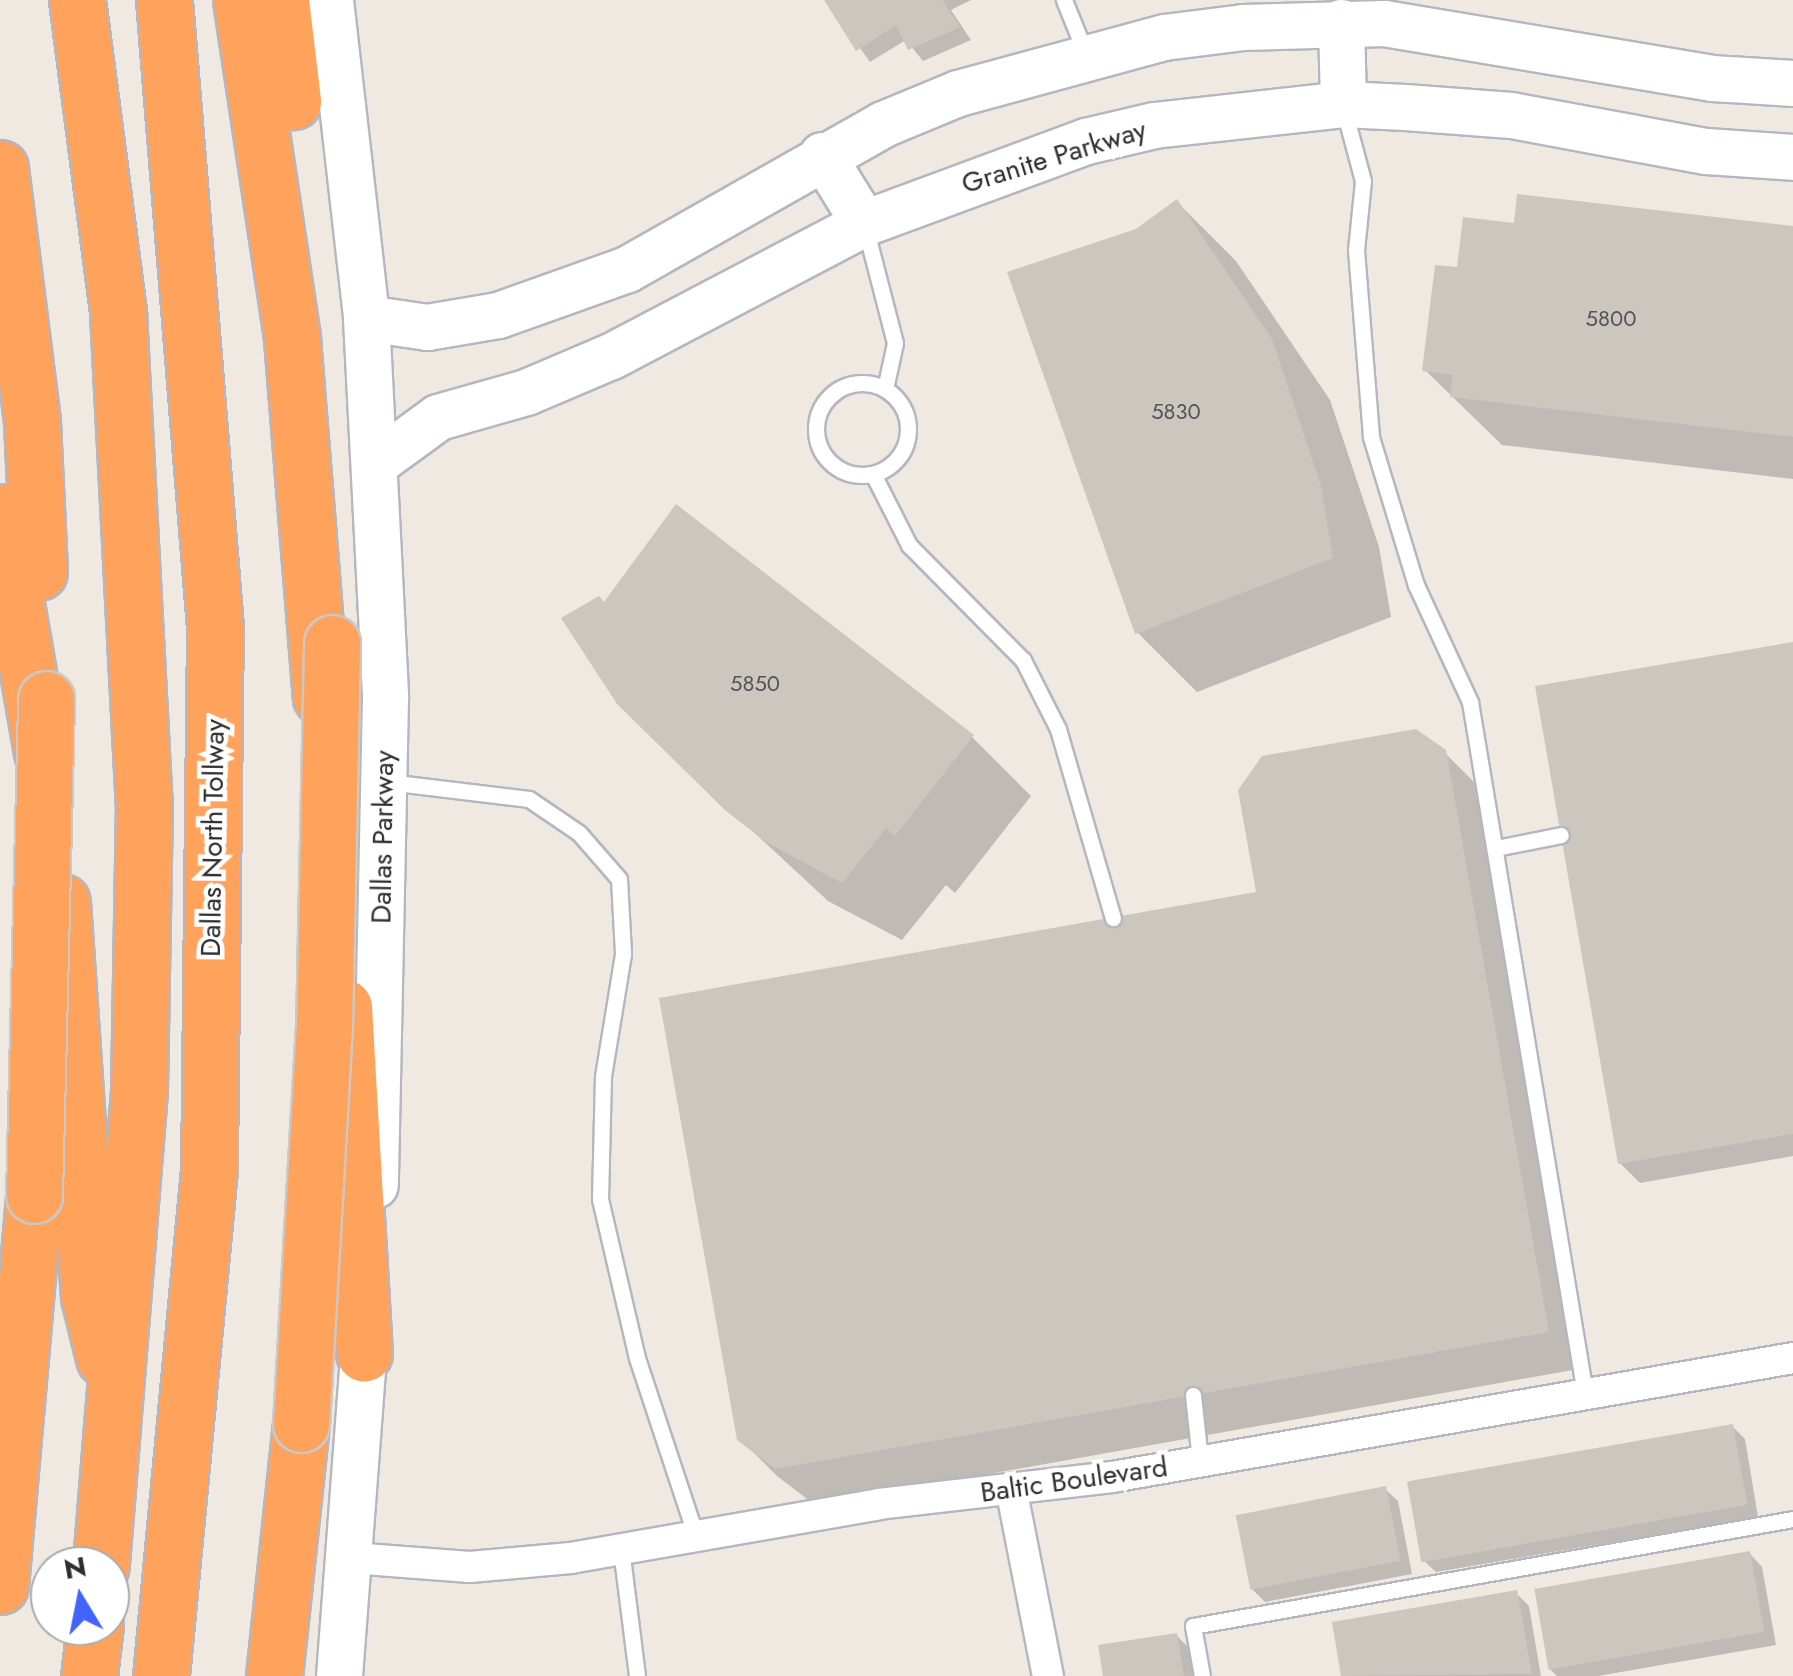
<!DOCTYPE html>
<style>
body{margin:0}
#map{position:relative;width:1793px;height:1676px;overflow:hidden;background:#efe9e1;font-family:Jost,sans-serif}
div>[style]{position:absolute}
.shadow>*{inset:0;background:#0003}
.building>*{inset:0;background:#cbc7bf;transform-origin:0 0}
.roads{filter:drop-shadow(2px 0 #b4b7c1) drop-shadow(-2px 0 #b4b7c1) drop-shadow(0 2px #b4b7c1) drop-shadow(0 -2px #b4b7c1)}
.lane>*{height:15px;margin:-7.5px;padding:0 7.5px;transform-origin:7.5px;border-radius:7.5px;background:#fff}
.lane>.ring{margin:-7.5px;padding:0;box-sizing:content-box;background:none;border:15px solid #fff;border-radius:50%}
.street>*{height:30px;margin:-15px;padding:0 15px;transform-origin:15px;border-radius:15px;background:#fff}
.secondary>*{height:45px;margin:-22.5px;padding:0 22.5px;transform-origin:22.5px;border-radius:22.5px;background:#fff}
.highway>*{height:55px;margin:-27.5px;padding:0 27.5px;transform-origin:27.5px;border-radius:27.5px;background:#ffa35c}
.bridges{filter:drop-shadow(2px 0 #c9c9c9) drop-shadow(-2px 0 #c9c9c9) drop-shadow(0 2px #c9c9c9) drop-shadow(0 -2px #c9c9c9)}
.highway-bridge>*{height:55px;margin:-27.5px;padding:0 27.5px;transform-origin:27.5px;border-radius:27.5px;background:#ffa35c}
span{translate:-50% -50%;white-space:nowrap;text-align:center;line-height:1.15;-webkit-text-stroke:9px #fff;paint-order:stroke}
.number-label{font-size:22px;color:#555452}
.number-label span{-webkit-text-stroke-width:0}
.street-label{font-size:28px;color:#2e2e2e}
.north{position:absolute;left:30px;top:1546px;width:100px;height:100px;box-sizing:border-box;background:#fff;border:2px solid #ababab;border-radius:50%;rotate:350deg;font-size:28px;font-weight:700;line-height:40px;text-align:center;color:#2e2e2e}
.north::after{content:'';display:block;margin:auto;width:35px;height:45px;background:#4264fb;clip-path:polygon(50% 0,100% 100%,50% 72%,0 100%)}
</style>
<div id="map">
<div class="shadow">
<i style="clip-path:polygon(825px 0,971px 0,951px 10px,971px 40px,923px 61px,906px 40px,870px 62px)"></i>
<i style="clip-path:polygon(1177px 202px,1236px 261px,1330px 400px,1379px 547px,1391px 617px,1197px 692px,1138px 633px,1138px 231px)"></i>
<i style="clip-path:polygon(1516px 226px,1793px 229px,1793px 479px,1502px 445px,1425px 370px,1459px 270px)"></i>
<i style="clip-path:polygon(1793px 644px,1793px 1156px,1640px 1183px,1620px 1163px)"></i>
<i style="clip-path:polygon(972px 737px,1031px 796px,955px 893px,946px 885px,902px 940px,828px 901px,679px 763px)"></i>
<i style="clip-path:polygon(1444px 752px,1482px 790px,1584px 1368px,815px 1505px,777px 1476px,739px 1438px,1259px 894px)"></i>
<i style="clip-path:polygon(1732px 1426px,1745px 1439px,1758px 1517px,1436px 1572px,1423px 1560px)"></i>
<i style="clip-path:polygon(1385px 1489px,1398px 1501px,1412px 1574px,1265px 1602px,1252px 1589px)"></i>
<i style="clip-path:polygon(1750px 1554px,1762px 1567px,1776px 1645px,1598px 1676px,1557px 1676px,1550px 1669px)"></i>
<i style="clip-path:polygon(1516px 1593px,1529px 1606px,1541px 1676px,1344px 1676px,1334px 1624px)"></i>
<i style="clip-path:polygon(1176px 1635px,1189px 1648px,1194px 1676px,1105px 1676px)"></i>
</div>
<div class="building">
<i style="clip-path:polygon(824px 0,942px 0,960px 27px,908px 50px,896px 25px,856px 51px)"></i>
<i style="clip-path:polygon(1517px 194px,1793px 226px,1793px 437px,1450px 397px,1453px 375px,1422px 371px,1435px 265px,1457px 267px,1463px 217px,1514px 223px)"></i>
<i style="clip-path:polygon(1177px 199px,1272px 339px,1321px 486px,1333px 558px,1135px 634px,1007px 272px,1136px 229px)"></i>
<i style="clip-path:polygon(676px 504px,974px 735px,895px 836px,886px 828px,842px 883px,766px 842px,726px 811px,617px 704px,561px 618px,599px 596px,604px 602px)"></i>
<i style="clip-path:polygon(1793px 642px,1793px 1134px,1618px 1164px,1535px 686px)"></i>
<i style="clip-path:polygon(1416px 729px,1446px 750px,1549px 1332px,775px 1469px,737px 1440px,659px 998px,1256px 892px,1238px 790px,1262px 756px)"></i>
<i style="left:1733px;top:1424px;width:82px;height:331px;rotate:80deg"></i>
<i style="left:1386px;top:1486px;width:76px;height:153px;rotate:79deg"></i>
<i style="left:1750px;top:1551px;width:82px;height:219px;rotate:80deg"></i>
<i style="clip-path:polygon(1517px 1590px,1532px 1674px,1341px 1676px,1332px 1622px)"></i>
<i style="clip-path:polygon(1177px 1633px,1184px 1676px,1103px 1676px,1098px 1645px)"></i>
</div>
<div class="roads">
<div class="lane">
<i style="left:1064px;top:0;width:56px;rotate:68deg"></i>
<i style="left:1344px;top:110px;width:73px;rotate:75deg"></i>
<i style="left:1363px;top:181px;width:69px;rotate:95.8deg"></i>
<i style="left:1356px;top:250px;width:188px;rotate:85.4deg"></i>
<i style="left:1371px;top:437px;width:155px;rotate:73.1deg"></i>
<i style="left:1416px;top:585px;width:129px;rotate:65.2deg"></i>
<i style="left:1470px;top:702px;width:701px;rotate:80.56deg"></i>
<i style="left:865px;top:227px;width:120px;rotate:75.5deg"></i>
<i style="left:895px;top:343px;width:47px;rotate:102.3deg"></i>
<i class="ring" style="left:816px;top:383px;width:77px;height:77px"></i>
<i style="left:873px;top:474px;width:80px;rotate:63.1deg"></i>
<i style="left:909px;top:545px;width:162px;rotate:45.3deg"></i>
<i style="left:1023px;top:660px;width:77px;rotate:63.1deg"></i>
<i style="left:1058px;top:729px;width:197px;rotate:73.8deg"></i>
<i style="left:388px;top:782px;width:142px;rotate:6.9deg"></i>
<i style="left:529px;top:799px;width:60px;rotate:34.2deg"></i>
<i style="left:579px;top:833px;width:61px;rotate:49deg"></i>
<i style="left:619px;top:879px;width:75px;rotate:86.9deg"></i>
<i style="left:623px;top:954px;width:124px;rotate:99.3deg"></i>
<i style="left:603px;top:1076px;width:123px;rotate:91.4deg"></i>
<i style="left:600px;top:1199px;width:163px;rotate:76.9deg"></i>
<i style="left:637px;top:1358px;width:188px;rotate:71.7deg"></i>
<i style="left:1496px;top:848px;width:66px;rotate:-11.3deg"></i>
<i style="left:1193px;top:1395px;width:66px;rotate:83.9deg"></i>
<i style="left:621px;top:1549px;width:128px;rotate:82.8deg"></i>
<i style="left:1202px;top:1676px;width:51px;rotate:-100.2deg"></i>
<i style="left:1193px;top:1626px;width:609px;rotate:-10.11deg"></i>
</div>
<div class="street">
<i style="left:1012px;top:1493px;width:187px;rotate:78.9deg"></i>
<i style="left:352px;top:1558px;width:118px;rotate:4.4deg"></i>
<i style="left:470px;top:1567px;width:101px;rotate:-5.1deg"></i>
<i style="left:571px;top:1558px;width:313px;rotate:-9.9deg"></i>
<i style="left:879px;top:1504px;width:235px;rotate:-6.6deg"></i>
<i style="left:1112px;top:1477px;width:691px;rotate:-9.91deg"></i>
</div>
<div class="secondary">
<i style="left:330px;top:0;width:320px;rotate:83.5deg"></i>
<i style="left:366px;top:318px;width:380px;rotate:87.1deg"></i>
<i style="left:385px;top:698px;width:487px;rotate:91.2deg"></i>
<i style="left:1341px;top:22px;width:82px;rotate:88.6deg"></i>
<i style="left:822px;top:155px;width:80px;rotate:58.3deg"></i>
<i style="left:366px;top:318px;width:62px;rotate:8.4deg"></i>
<i style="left:427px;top:327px;width:72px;rotate:-9.6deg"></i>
<i style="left:498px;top:315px;width:137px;rotate:-19.6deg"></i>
<i style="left:627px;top:269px;width:294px;rotate:-29.5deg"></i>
<i style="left:883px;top:124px;width:81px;rotate:-22.5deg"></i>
<i style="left:958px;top:93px;width:213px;rotate:-15.2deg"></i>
<i style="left:1164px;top:37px;width:80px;rotate:-7.2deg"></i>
<i style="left:1243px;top:27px;width:141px;rotate:-1.6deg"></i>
<i style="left:1384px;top:23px;width:333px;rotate:9.5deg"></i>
<i style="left:1712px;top:78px;width:81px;rotate:3.5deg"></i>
<i style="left:375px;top:463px;width:78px;rotate:-36.1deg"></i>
<i style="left:438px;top:417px;width:91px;rotate:-15.9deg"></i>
<i style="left:526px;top:392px;width:92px;rotate:-23deg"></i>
<i style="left:611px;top:356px;width:286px;rotate:-27.7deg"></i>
<i style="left:864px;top:223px;width:237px;rotate:-20.3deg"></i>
<i style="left:1086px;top:141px;width:70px;rotate:-13.2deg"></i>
<i style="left:1154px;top:125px;width:190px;rotate:-6.3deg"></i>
<i style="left:1343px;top:104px;width:62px;rotate:2.8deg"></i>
<i style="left:1405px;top:107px;width:106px;rotate:4.3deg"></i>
<i style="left:1511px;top:115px;width:198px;rotate:10.5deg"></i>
<i style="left:1706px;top:151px;width:87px;rotate:3.9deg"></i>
<i style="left:339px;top:1676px;width:358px;rotate:-85.7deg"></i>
</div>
<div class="highway">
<i style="left:77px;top:0;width:316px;rotate:82.5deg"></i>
<i style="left:118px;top:313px;width:491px;rotate:87deg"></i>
<i style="left:144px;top:803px;width:288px;rotate:91deg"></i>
<i style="left:139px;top:1091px;width:477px;rotate:94.6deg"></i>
<i style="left:241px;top:0;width:343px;rotate:81.4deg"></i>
<i style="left:292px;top:339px;width:359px;rotate:85.4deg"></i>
<i style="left:281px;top:0;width:102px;rotate:83.2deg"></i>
<i style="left:0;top:168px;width:256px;rotate:82.8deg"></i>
<i style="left:32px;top:422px;width:150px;rotate:87.3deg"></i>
<i style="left:0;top:512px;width:245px;rotate:80.1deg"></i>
<i style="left:62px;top:902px;width:396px;rotate:86.1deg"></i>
<i style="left:89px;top:1297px;width:63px;rotate:76.2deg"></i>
<i style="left:344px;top:1007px;width:347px;rotate:86.7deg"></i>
<i style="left:0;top:1586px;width:392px;rotate:-85deg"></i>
<i style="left:89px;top:1676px;width:50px;rotate:-83.2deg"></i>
<i style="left:161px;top:1676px;width:508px;rotate:-84.58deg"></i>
<i style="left:209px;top:1170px;width:543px;rotate:-89.37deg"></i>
<i style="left:215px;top:627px;width:629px;rotate:-94.65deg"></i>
<i style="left:274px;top:1676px;width:253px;rotate:-83.9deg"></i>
</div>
</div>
<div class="bridges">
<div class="highway-bridge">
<i style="left:34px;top:1195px;width:496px;rotate:-88.6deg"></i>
<i style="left:301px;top:1424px;width:396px;rotate:-86.7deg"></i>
<i style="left:324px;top:1029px;width:386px;rotate:-88.8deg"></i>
</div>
</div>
<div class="number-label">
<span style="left:1611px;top:319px">5800</span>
<span style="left:1176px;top:412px">5830</span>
<span style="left:755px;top:684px">5850</span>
</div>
<div class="street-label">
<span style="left:1054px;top:157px;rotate:-17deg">Granite Parkway</span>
<span style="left:383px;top:837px;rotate:-89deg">Dallas Parkway</span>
<span style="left:213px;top:838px;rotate:-89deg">Dallas North Tollway</span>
<span style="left:1074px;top:1480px;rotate:-8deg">Baltic Boulevard</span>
</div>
<div class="north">N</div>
</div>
